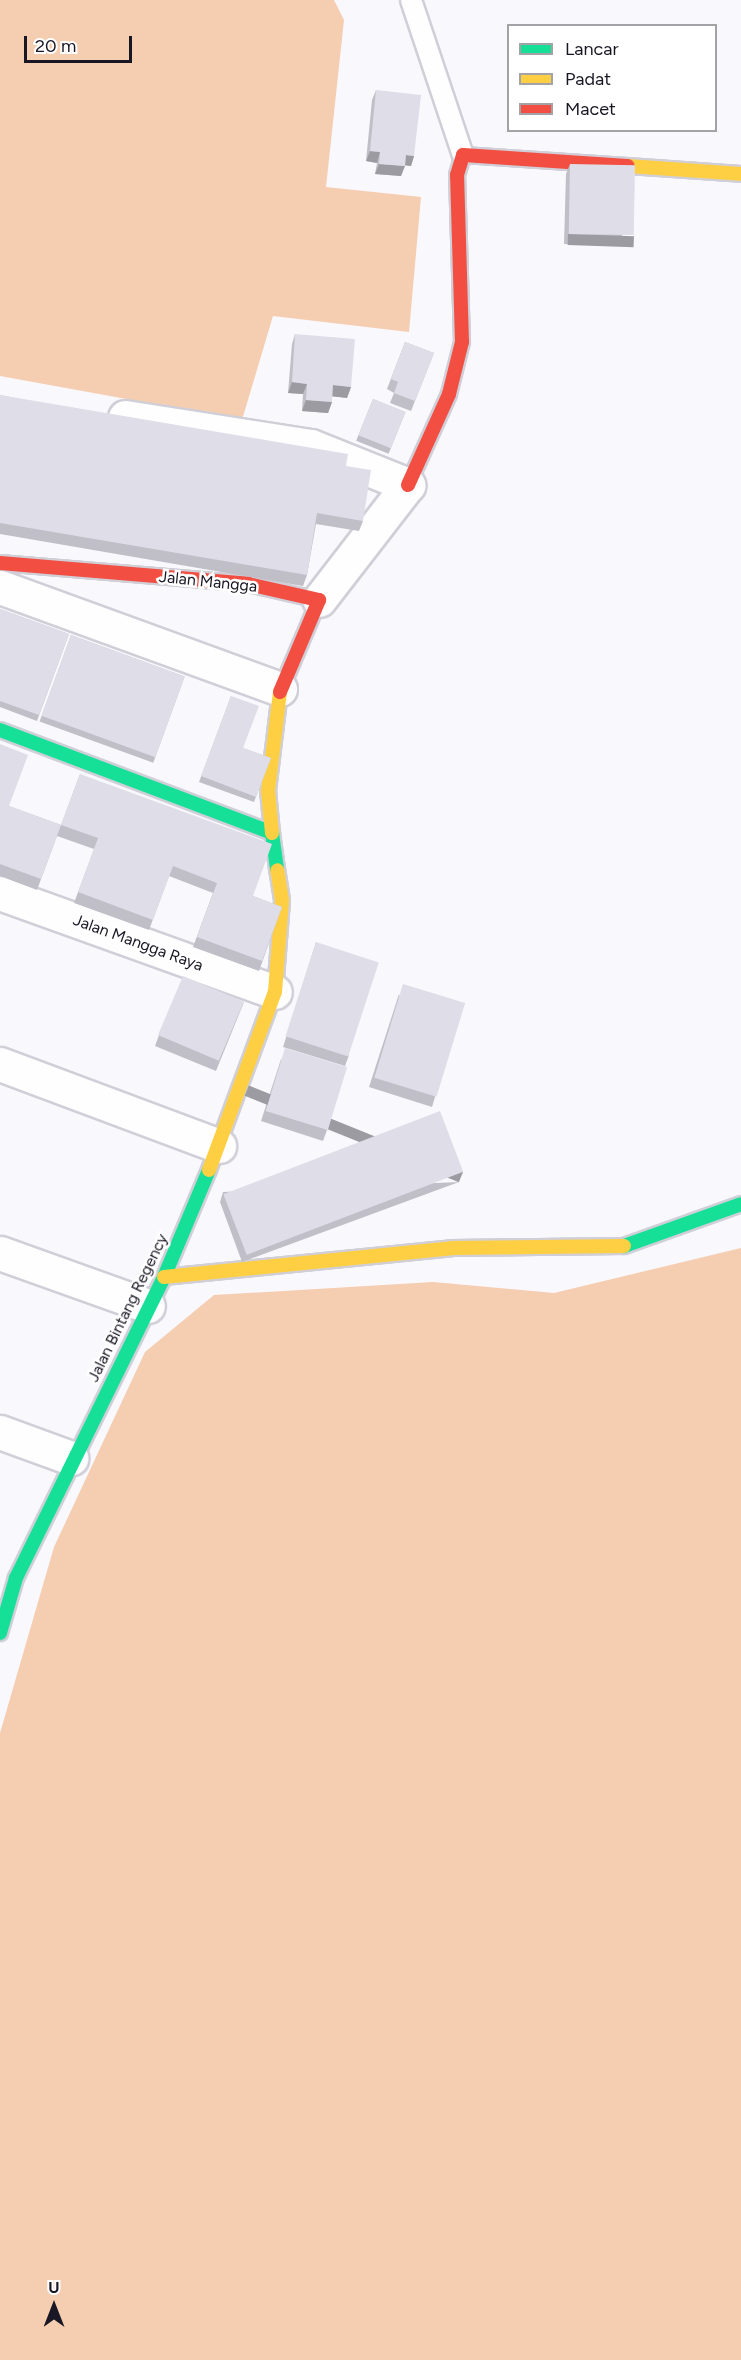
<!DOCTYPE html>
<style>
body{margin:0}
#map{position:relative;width:741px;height:2360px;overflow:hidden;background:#f8f8fd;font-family:Figtree,sans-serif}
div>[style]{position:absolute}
.forest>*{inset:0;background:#f5cdb1}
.roads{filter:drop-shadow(2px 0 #d0cfd8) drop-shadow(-2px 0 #d0cfd8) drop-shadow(0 2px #d0cfd8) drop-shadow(0 -2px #d0cfd8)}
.lane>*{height:20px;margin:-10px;padding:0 10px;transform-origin:10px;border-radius:10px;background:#fefeff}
.street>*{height:33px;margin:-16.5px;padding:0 16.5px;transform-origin:16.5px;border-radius:16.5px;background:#fefeff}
.fast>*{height:14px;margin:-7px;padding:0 7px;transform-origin:7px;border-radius:7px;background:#16e098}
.slow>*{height:14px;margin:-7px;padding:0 7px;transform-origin:7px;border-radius:7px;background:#ffcf43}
.jam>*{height:14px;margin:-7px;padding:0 7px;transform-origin:7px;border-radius:7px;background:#f24e42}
.wall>*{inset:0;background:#c0bfc8;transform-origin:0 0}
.shaded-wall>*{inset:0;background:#9c9ba2;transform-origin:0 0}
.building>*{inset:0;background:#dfdee8;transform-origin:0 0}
span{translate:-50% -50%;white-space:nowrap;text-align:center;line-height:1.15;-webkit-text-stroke:5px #fff;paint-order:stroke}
.street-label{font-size:16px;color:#191724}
.legend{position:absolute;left:507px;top:24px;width:210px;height:108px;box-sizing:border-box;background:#fff;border:2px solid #a3a2a7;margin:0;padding:8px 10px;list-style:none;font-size:18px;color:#191724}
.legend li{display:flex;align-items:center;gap:12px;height:30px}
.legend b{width:30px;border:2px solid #a3a2a7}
.north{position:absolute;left:24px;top:2276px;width:60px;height:60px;-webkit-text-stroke:4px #fff;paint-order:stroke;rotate:0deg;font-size:16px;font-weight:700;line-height:24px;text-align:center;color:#191724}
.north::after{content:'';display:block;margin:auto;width:21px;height:27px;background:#191724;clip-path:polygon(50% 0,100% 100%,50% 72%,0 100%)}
.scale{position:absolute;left:24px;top:36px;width:108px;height:27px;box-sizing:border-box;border:3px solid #191724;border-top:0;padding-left:8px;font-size:18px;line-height:21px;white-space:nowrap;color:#191724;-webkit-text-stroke:4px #fff;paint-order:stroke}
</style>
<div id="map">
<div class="forest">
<i style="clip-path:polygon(0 0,334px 0,344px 20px,326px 187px,421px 197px,409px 332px,273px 316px,242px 420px,0 376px)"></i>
<i style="clip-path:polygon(741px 1248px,741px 2360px,0 2360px,0 1733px,54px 1547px,145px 1352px,214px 1295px,433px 1282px,554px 1293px)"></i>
</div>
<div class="roads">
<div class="lane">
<i style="left:411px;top:0;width:163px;rotate:71.5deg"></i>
</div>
<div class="street">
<i style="left:125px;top:417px;width:188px;rotate:8.9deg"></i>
<i style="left:311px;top:446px;width:105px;rotate:21.9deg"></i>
<i style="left:408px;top:485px;width:145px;rotate:127.7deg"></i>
<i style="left:0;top:587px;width:298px;rotate:20deg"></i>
<i style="left:0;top:893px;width:292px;rotate:19.8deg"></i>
<i style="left:0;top:1064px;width:234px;rotate:20.5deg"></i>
<i style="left:0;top:1253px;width:157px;rotate:19.7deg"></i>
<i style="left:0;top:1432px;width:76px;rotate:20.1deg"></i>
</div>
<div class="fast">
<i style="left:0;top:730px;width:291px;rotate:20.7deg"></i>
<i style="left:272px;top:833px;width:37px;rotate:82deg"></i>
<i style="left:624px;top:1246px;width:124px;rotate:-19.7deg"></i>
<i style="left:0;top:1633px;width:57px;rotate:-73.8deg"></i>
<i style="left:16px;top:1578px;width:335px;rotate:-63.8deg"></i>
<i style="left:164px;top:1277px;width:116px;rotate:-67.2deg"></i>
</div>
<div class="slow">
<i style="left:628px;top:166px;width:113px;rotate:4deg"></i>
<i style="left:272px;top:833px;width:42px;rotate:-95.4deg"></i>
<i style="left:268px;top:791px;width:100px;rotate:-83.1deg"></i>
<i style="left:209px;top:1170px;width:190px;rotate:-69.7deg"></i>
<i style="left:275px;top:992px;width:92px;rotate:-85.6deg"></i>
<i style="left:282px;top:900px;width:30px;rotate:-99deg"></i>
<i style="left:164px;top:1277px;width:289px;rotate:-5.7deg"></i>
<i style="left:452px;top:1248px;width:172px;rotate:-0.7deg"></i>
</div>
<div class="jam">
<i style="left:408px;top:485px;width:100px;rotate:-65.7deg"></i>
<i style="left:449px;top:394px;width:54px;rotate:-76deg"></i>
<i style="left:462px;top:342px;width:167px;rotate:-91.7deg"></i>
<i style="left:457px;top:175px;width:21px;rotate:-73deg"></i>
<i style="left:463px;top:155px;width:165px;rotate:3.8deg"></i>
<i style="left:0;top:563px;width:249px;rotate:4.8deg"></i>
<i style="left:248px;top:584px;width:73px;rotate:12.7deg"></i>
<i style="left:319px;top:600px;width:100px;rotate:113deg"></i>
</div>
</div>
<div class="wall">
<i style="clip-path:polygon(376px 90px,414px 156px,411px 166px,405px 165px,401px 176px,375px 174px,377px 163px,366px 161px,372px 100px)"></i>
<i style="clip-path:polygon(570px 164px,630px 246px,564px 244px,566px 174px)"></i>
<i style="clip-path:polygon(295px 334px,351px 387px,347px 398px,332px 396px,332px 402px,328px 413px,302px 411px,303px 394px,288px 393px,292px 344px)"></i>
<i style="clip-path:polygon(405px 342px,434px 353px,411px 411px,390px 403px,394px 393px,387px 389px)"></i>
<i style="clip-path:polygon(0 395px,346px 466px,363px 521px,359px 531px,316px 524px,307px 575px,303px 586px,0 534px)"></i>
<i style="left:373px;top:399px;width:35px;height:45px;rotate:22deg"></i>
<i style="clip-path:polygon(0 609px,69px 634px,37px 721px,0 707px)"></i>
<i style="left:71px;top:635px;width:121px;height:92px;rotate:20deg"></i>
<i style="clip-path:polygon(231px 696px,243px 748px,271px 758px,254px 802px,199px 782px)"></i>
<i style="clip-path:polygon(0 744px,9px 806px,61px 825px,80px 774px,253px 896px,282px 907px,259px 971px,193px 947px,213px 893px,169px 876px,149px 930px,74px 903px,94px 849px,57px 836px,37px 890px,0 876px)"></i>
<i style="clip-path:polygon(316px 942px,349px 1055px,345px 1066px,283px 1047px)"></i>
<i style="clip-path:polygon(399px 994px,435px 1097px,432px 1107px,369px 1087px)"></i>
<i style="clip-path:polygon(244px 1002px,216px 1071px,155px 1046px,159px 1035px)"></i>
<i style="clip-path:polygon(281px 1059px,327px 1130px,323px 1141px,261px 1121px)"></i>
<i style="clip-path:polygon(459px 1182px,242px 1262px,220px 1202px,223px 1192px)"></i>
</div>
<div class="shaded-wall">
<i style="clip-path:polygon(370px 151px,380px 152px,377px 163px,366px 161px)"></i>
<i style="clip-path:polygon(406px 155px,414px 156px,411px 166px,402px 165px)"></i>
<i style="clip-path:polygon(379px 164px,405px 166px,401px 176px,375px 174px)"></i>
<i style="left:568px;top:234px;width:66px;height:11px;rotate:2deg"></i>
<i style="clip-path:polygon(292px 382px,307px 384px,303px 394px,288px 393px)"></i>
<i style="clip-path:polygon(333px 385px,351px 387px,347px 398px,329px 396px)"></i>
<i style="clip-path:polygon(306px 400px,332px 402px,328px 413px,302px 411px)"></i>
<i style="left:463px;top:1172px;width:11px;height:231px;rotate:112deg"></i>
</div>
<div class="building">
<i style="clip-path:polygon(376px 90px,421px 95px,414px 156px,406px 155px,405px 166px,379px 164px,380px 152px,370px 151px)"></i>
<i style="left:570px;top:164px;width:65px;height:70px;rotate:1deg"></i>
<i style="clip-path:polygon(295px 334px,355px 339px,351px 387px,333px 385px,332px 402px,306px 400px,307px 384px,292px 382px)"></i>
<i style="clip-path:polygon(405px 342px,434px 353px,415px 401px,394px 393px,398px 382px,391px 379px)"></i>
<i style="clip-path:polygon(0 395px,348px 454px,346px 466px,371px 470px,363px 521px,317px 513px,307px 575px,0 523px)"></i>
<i style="left:373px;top:399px;width:35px;height:39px;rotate:22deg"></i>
<i style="clip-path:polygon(0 609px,69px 634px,39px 715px,0 701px)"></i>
<i style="left:71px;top:635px;width:121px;height:86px;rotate:20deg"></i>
<i style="clip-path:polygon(231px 696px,259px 706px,243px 748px,271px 758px,256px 797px,201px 776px)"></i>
<i style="clip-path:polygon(0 744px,28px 755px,9px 806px,61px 825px,80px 774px,272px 844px,253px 896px,282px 907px,262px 961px,197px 937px,217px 883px,173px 866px,153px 920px,78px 892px,98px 838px,61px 825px,41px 879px,0 864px)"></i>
<i style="left:316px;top:942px;width:66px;height:99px;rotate:18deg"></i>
<i style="left:183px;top:976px;width:66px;height:64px;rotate:23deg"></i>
<i style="left:403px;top:984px;width:65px;height:98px;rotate:17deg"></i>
<i style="left:285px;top:1048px;width:65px;height:66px;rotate:17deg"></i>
<i style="left:440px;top:1111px;width:65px;height:232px;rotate:69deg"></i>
</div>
<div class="street-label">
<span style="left:208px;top:582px;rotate:6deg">Jalan Mangga</span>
<span style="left:138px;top:943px;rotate:20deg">Jalan Mangga Raya</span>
<span style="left:128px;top:1308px;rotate:-64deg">Jalan Bintang Regency</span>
</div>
<ul class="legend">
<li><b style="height:8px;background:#16e098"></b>Lancar</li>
<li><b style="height:8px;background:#ffcf43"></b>Padat</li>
<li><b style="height:8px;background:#f24e42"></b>Macet</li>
</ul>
<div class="north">U</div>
<div class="scale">20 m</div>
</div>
